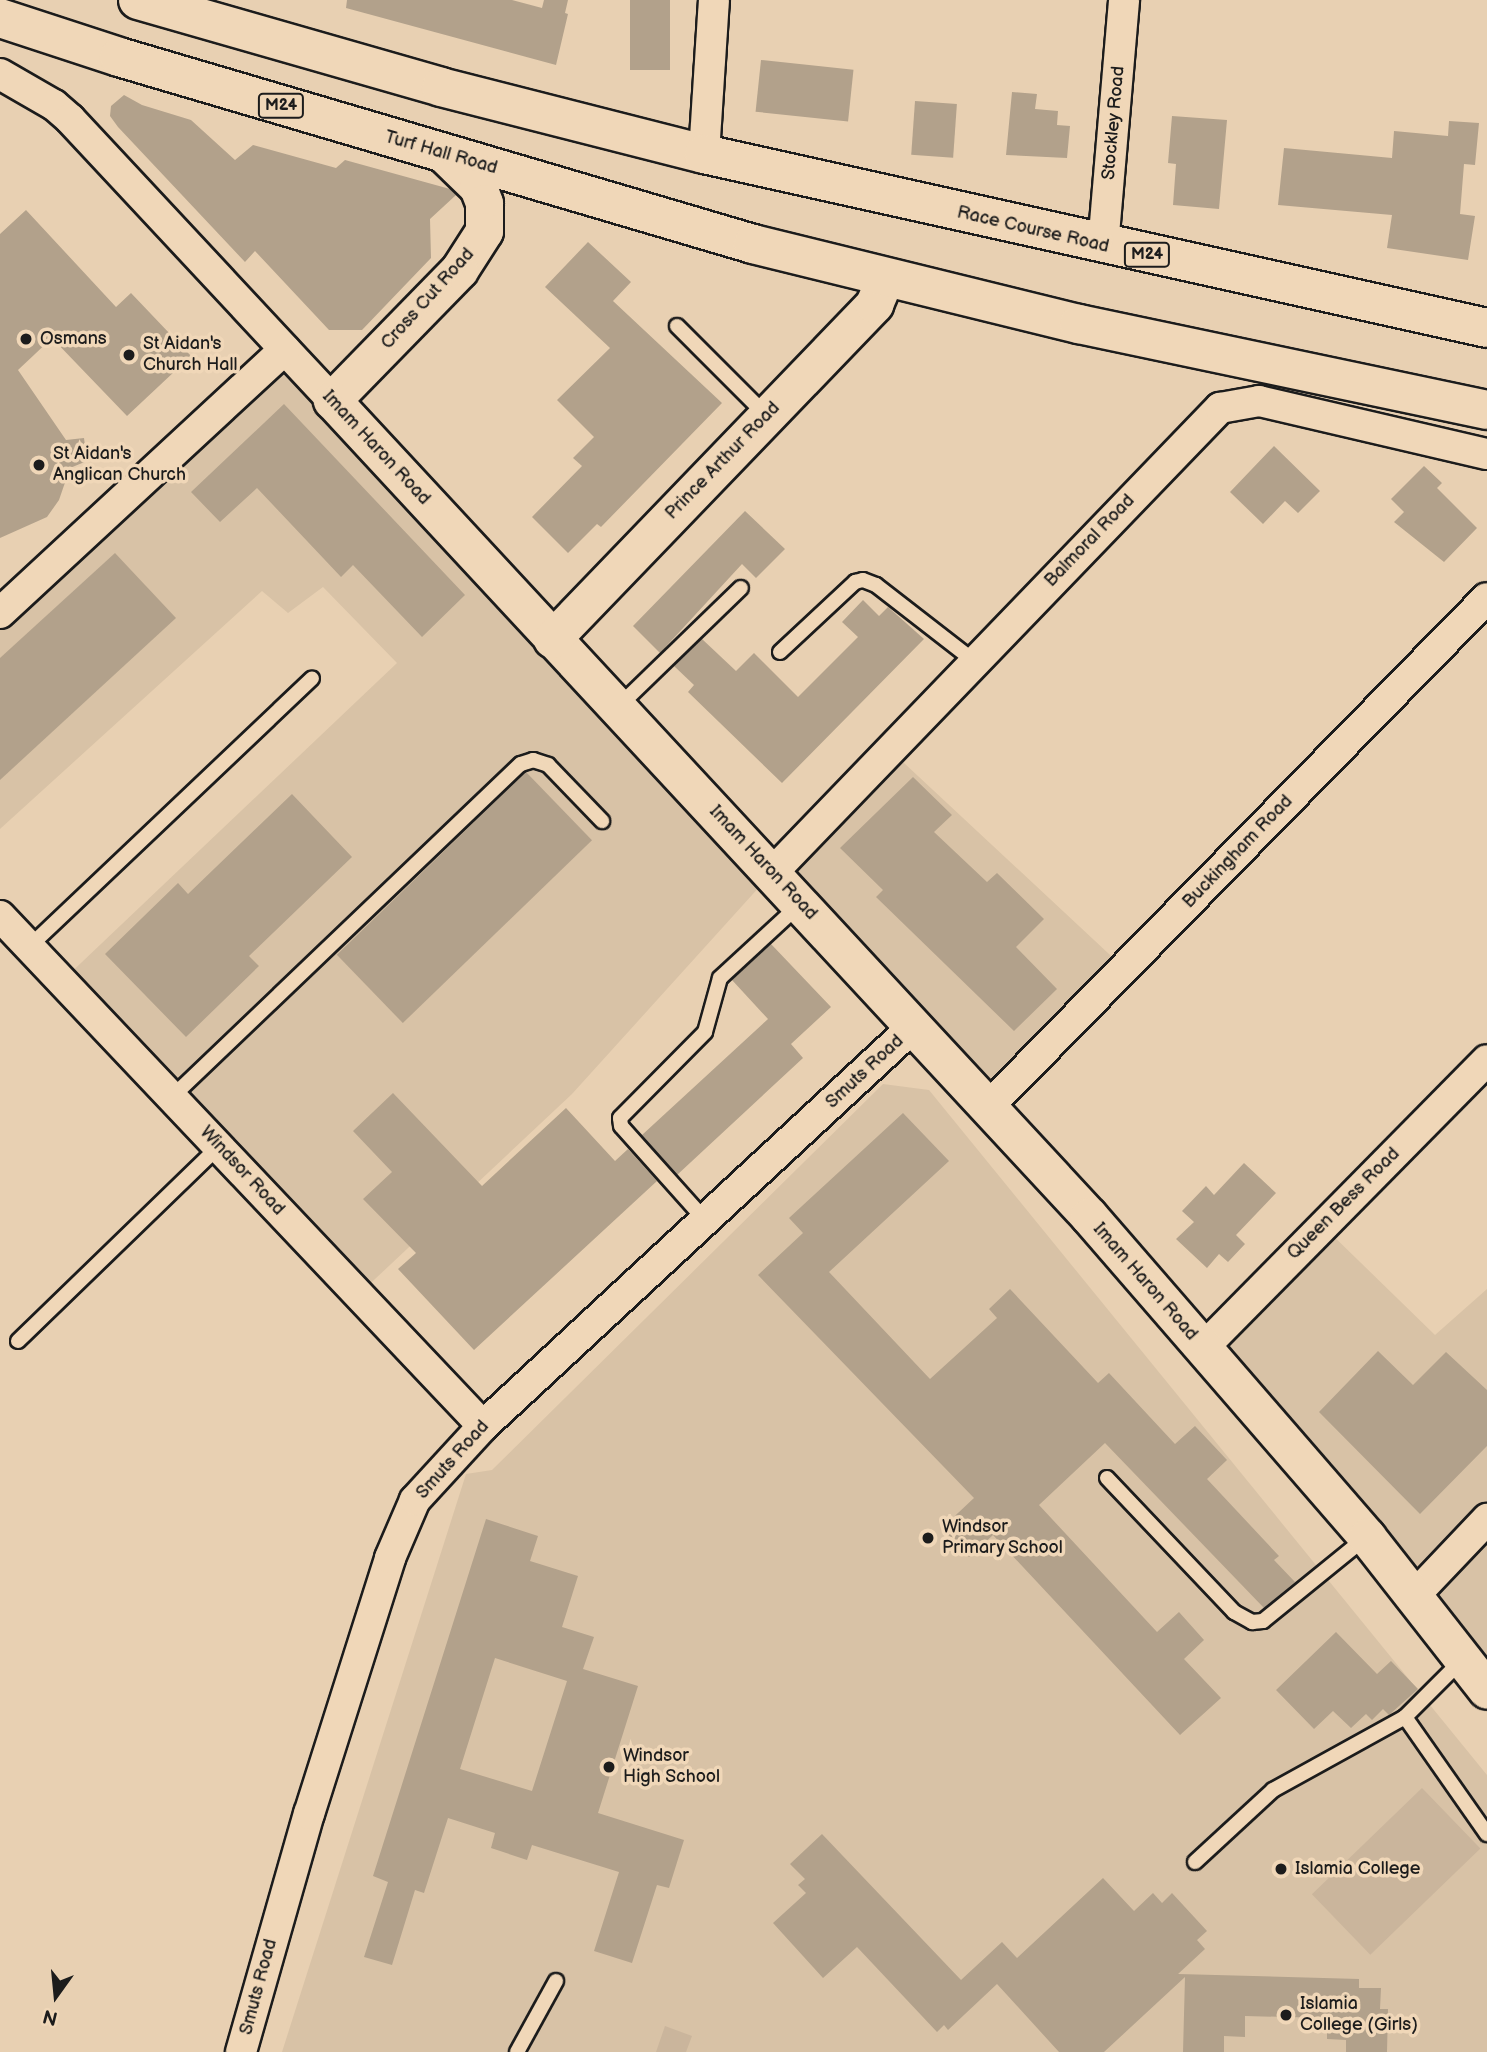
<!DOCTYPE html>
<style>
body{margin:0}
#map{position:relative;width:1487px;height:2052px;overflow:hidden;background:#e8d0b2;font-family:"Balsamiq Sans",sans-serif}
div>[style]{position:absolute}
.built>*{inset:0;background:#d8c2a6}
.green>*{inset:0;background:#cab59c;transform-origin:0 0}
.building>*{inset:0;background:#b2a18b;transform-origin:0 0}
.roads{filter:drop-shadow(2px 0 #1c1c1c) drop-shadow(-2px 0 #1c1c1c) drop-shadow(0 2px #1c1c1c) drop-shadow(0 -2px #1c1c1c)}
.service>*{height:14px;margin:-7px;padding:0 7px;transform-origin:7px;border-radius:7px;background:#f0d7b8}
.minor>*{height:30px;margin:-15px;padding:0 15px;transform-origin:15px;border-radius:15px;background:#f0d7b8}
.tertiary>*{height:37px;margin:-18.5px;padding:0 18.5px;transform-origin:18.5px;border-radius:18.5px;background:#f0d7b8}
.primary>*{height:38px;margin:-19px;padding:0 19px;transform-origin:19px;border-radius:19px;background:#f0d7b8}
.dots>*{width:19px;height:19px;translate:-50% -50%;box-sizing:border-box;border:4px solid #f0d7b8;border-radius:50%}
span{translate:-50% -50%;white-space:nowrap;text-align:center;line-height:1.15;-webkit-text-stroke:7px #f0d7b8;paint-order:stroke}
.shield-label span{padding:2px 5px;background:#f0d7b8;border:2px solid;border-radius:5px;-webkit-text-stroke-width:0}
.shield-label{font-size:16px;color:#1c1c1c;font-weight:700}
.street-label{font-size:18px;color:#1c1c1c}
.poi-label{font-size:18px;color:#1c1c1c}
.left{translate:0 -50%;text-align:left}
.north{position:absolute;left:21px;top:1961px;width:70px;height:70px;-webkit-text-stroke:5px #f0d7b8;paint-order:stroke;rotate:195deg;font-size:19px;font-weight:700;line-height:28px;text-align:center;color:#1c1c1c}
.north::after{content:'';display:block;margin:auto;width:24px;height:32px;background:#1c1c1c;clip-path:polygon(50% 0,100% 100%,50% 72%,0 100%)}
</style>
<div id="map">
<div class="built">
<i style="clip-path:polygon(285px 349px,772px 873px,889px 749px,1124px 968px,989px 1106px,772px 873px,572px 1094px,358px 1295px,62px 981px,397px 663px,323px 587px,288px 613px,262px 591px,0 829px,0 613px)"></i>
<i style="clip-path:polygon(883px 1084px,929px 1090px,1487px 1775px,1487px 2052px,282px 2052px,466px 1474px,492px 1470px)"></i>
<i style="clip-path:polygon(1322px 1225px,1435px 1335px,1487px 1289px,1487px 1690px,1203px 1349px)"></i>
</div>
<div class="green">
<i style="left:1422px;top:1788px;width:84px;height:153px;rotate:46deg"></i>
<i style="clip-path:polygon(665px 2026px,692px 2036px,686px 2052px,656px 2052px)"></i>
</div>
<div class="building">
<i style="clip-path:polygon(347px 0,512px 0,542px 8px,544px 0,568px 0,565px 13px,568px 14px,556px 65px,346px 8px)"></i>
<i style="left:630px;top:0;width:40px;height:70px"></i>
<i style="left:761px;top:60px;width:93px;height:52px;rotate:6deg"></i>
<i style="clip-path:polygon(1012px 92px,1037px 94px,1035px 109px,1058px 111px,1057px 125px,1070px 126px,1067px 158px,1006px 155px)"></i>
<i style="clip-path:polygon(124px 95px,142px 105px,191px 120px,235px 160px,253px 145px,336px 168px,345px 160px,450px 189px,456px 195px,430px 219px,431px 258px,362px 330px,329px 330px,255px 251px,245px 262px,118px 127px,110px 116px,111px 106px)"></i>
<i style="left:915px;top:101px;width:42px;height:54px;rotate:4deg"></i>
<i style="clip-path:polygon(1172px 116px,1227px 120px,1219px 209px,1173px 205px,1176px 164px,1168px 163px)"></i>
<i style="clip-path:polygon(1449px 121px,1479px 123px,1475px 165px,1464px 164px,1460px 214px,1475px 216px,1468px 260px,1387px 248px,1392px 215px,1278px 205px,1284px 148px,1392px 158px,1394px 131px,1448px 136px)"></i>
<i style="clip-path:polygon(26px 210px,116px 307px,131px 293px,191px 356px,127px 416px,52px 338px,18px 370px,66px 440px,84px 438px,87px 461px,70px 468px,59px 500px,47px 517px,0 538px,0 234px)"></i>
<i style="clip-path:polygon(588px 242px,631px 282px,613px 301px,722px 403px,601px 527px,597px 524px,568px 553px,532px 517px,582px 466px,573px 458px,594px 437px,557px 400px,610px 348px,545px 287px)"></i>
<i style="clip-path:polygon(284px 404px,465px 595px,422px 637px,353px 565px,341px 577px,257px 488px,220px 522px,191px 492px)"></i>
<i style="clip-path:polygon(1274px 446px,1320px 491px,1298px 513px,1285px 501px,1263px 524px,1230px 492px)"></i>
<i style="clip-path:polygon(1424px 466px,1442px 483px,1437px 488px,1477px 528px,1444px 562px,1394px 522px,1404px 512px,1391px 499px)"></i>
<i style="clip-path:polygon(745px 511px,785px 549px,756px 578px,742px 564px,660px 653px,633px 626px)"></i>
<i style="clip-path:polygon(115px 553px,176px 618px,0 780px,0 658px)"></i>
<i style="clip-path:polygon(863px 600px,879px 616px,888px 607px,924px 639px,782px 783px,688px 692px,694px 685px,674px 666px,702px 639px,736px 671px,754px 653px,798px 697px,858px 637px,842px 622px)"></i>
<i style="left:526px;top:772px;width:95px;height:263px;rotate:46deg"></i>
<i style="clip-path:polygon(913px 777px,952px 815px,934px 832px,987px 882px,997px 873px,1044px 919px,1016px 947px,1057px 989px,1014px 1031px,876px 897px,883px 890px,840px 848px)"></i>
<i style="clip-path:polygon(292px 794px,352px 857px,249px 956px,259px 966px,186px 1037px,105px 954px,178px 883px,188px 894px)"></i>
<i style="clip-path:polygon(771px 944px,831px 1007px,791px 1044px,803px 1058px,677px 1175px,642px 1135px,768px 1019px,732px 980px)"></i>
<i style="clip-path:polygon(393px 1093px,482px 1186px,566px 1108px,615px 1161px,628px 1149px,657px 1181px,474px 1350px,398px 1269px,416px 1253px,363px 1199px,392px 1172px,353px 1131px)"></i>
<i style="clip-path:polygon(903px 1113px,949px 1161px,829px 1272px,930px 1379px,997px 1318px,989px 1309px,1010px 1289px,1098px 1383px,1109px 1373px,1175px 1444px,1195px 1426px,1227px 1460px,1207px 1479px,1279px 1556px,1274px 1560px,1295px 1582px,1264px 1608px,1105px 1443px,1039px 1505px,1157px 1632px,1179px 1612px,1204px 1640px,1184px 1659px,1221px 1698px,1180px 1735px,993px 1535px,969px 1557px,942px 1528px,974px 1498px,758px 1275px,803px 1233px,789px 1218px)"></i>
<i style="clip-path:polygon(1244px 1163px,1276px 1193px,1236px 1235px,1245px 1244px,1228px 1262px,1219px 1254px,1207px 1268px,1176px 1239px,1194px 1222px,1182px 1211px,1206px 1186px,1214px 1195px)"></i>
<i style="clip-path:polygon(1378px 1351px,1413px 1385px,1446px 1352px,1487px 1390px,1487px 1446px,1420px 1514px,1319px 1412px)"></i>
<i style="clip-path:polygon(evenodd,486px 1519px,538px 1536px,530px 1561px,578px 1576px,562px 1627px,594px 1637px,583px 1669px,638px 1686px,598px 1813px,684px 1840px,669px 1888px,657px 1885px,632px 1963px,594px 1951px,619px 1872px,532px 1845px,527px 1860px,491px 1848px,495px 1833px,448px 1818px,424px 1893px,415px 1890px,392px 1965px,364px 1957px,388px 1882px,373px 1876px,486px 1519px,495px 1658px,567px 1681px,532px 1791px,460px 1769px,495px 1658px)"></i>
<i style="clip-path:polygon(1336px 1632px,1377px 1674px,1391px 1661px,1418px 1689px,1389px 1715px,1383px 1709px,1372px 1720px,1366px 1714px,1351px 1728px,1333px 1711px,1314px 1729px,1276px 1690px)"></i>
<i style="clip-path:polygon(822px 1834px,961px 1980px,1002px 1942px,1017px 1958px,1103px 1878px,1134px 1911px,1153px 1893px,1162px 1903px,1172px 1893px,1207px 1931px,1197px 1940px,1205px 1949px,1178px 1974px,1359px 1979px,1359px 1988px,1381px 1988px,1380px 2009px,1388px 2009px,1387px 2052px,1346px 2052px,1346px 2040px,1327px 2039px,1327px 2018px,1245px 2016px,1245px 2037px,1224px 2036px,1224px 2052px,1183px 2052px,1185px 1977px,1104px 2052px,1059px 2052px,997px 1984px,948px 2030px,944px 2025px,937px 2032px,857px 1947px,823px 1978px,773px 1923px,806px 1893px,798px 1885px,805px 1879px,790px 1864px)"></i>
</div>
<div class="roads">
<div class="service">
<i style="left:677px;top:326px;width:126px;rotate:45deg"></i>
<i style="left:780px;top:652px;width:103px;rotate:-43deg"></i>
<i style="left:855px;top:582px;width:8px;rotate:-14deg"></i>
<i style="left:863px;top:580px;width:14px;rotate:21deg"></i>
<i style="left:876px;top:585px;width:124px;rotate:37.8deg"></i>
<i style="left:618px;top:707px;width:171px;rotate:-44.1deg"></i>
<i style="left:29px;top:947px;width:390px;rotate:-43.5deg"></i>
<i style="left:172px;top:1097px;width:482px;rotate:-43.7deg"></i>
<i style="left:521px;top:764px;width:13px;rotate:-18deg"></i>
<i style="left:533px;top:760px;width:16px;rotate:18deg"></i>
<i style="left:548px;top:765px;width:78px;rotate:46deg"></i>
<i style="left:706px;top:1221px;width:127px;rotate:-131.8deg"></i>
<i style="left:621px;top:1126px;width:8px;rotate:-97deg"></i>
<i style="left:620px;top:1118px;width:121px;rotate:-45.3deg"></i>
<i style="left:705px;top:1032px;width:56px;rotate:-74.5deg"></i>
<i style="left:720px;top:978px;width:106px;rotate:-42.7deg"></i>
<i style="left:18px;top:1341px;width:280px;rotate:-44.1deg"></i>
<i style="left:1107px;top:1478px;width:185px;rotate:46.5deg"></i>
<i style="left:1234px;top:1612px;width:21px;rotate:29deg"></i>
<i style="left:1252px;top:1622px;width:11px;rotate:-5deg"></i>
<i style="left:1263px;top:1621px;width:132px;rotate:-39.1deg"></i>
<i style="left:1405px;top:1717px;width:143px;rotate:55deg"></i>
<i style="left:1195px;top:1862px;width:106px;rotate:-42.7deg"></i>
<i style="left:1273px;top:1790px;width:151px;rotate:-28.9deg"></i>
<i style="left:1405px;top:1717px;width:81px;rotate:-45deg"></i>
<i style="left:517px;top:2052px;width:81px;rotate:-61.2deg"></i>
</div>
<div class="minor">
<i style="left:0;top:74px;width:62px;rotate:29.9deg"></i>
<i style="left:54px;top:105px;width:21px;rotate:41deg"></i>
<i style="left:70px;top:119px;width:384px;rotate:47deg"></i>
<i style="left:704px;top:154px;width:154px;rotate:-86.3deg"></i>
<i style="left:1103px;top:246px;width:247px;rotate:-85.1deg"></i>
<i style="left:0;top:613px;width:388px;rotate:-42.8deg"></i>
<i style="left:772px;top:873px;width:646px;rotate:-46.07deg"></i>
<i style="left:1220px;top:408px;width:40px;rotate:-10deg"></i>
<i style="left:1259px;top:401px;width:234px;rotate:13.1deg"></i>
<i style="left:0;top:916px;width:702px;rotate:46.56deg"></i>
<i style="left:989px;top:1106px;width:711px;rotate:-45.57deg"></i>
<i style="left:1203px;top:1348px;width:404px;rotate:-45.4deg"></i>
<i style="left:1415px;top:1595px;width:105px;rotate:-46.5deg"></i>
<i style="left:241px;top:2052px;width:248px;rotate:-74.1deg"></i>
<i style="left:309px;top:1814px;width:269px;rotate:-72.4deg"></i>
<i style="left:390px;top:1558px;width:63px;rotate:-66.7deg"></i>
<i style="left:415px;top:1500px;width:100px;rotate:-47.4deg"></i>
<i style="left:483px;top:1426px;width:588px;rotate:-42.86deg"></i>
</div>
<div class="tertiary">
<i style="left:444px;top:154px;width:47px;rotate:44.1deg"></i>
<i style="left:478px;top:187px;width:17px;rotate:69deg"></i>
<i style="left:484px;top:203px;width:28px;rotate:90deg"></i>
<i style="left:484px;top:231px;width:46px;rotate:122.7deg"></i>
<i style="left:459px;top:270px;width:182px;rotate:134.3deg"></i>
<i style="left:332px;top:400px;width:1113px;rotate:47.15deg"></i>
<i style="left:1089px;top:1216px;width:425px;rotate:49.1deg"></i>
<i style="left:1367px;top:1537px;width:194px;rotate:51.9deg"></i>
<i style="left:552px;top:639px;width:465px;rotate:-46.1deg"></i>
<i style="left:874px;top:304px;width:28px;rotate:-67deg"></i>
</div>
<div class="primary">
<i style="left:138px;top:0;width:315px;rotate:16deg"></i>
<i style="left:441px;top:87px;width:271px;rotate:14.3deg"></i>
<i style="left:704px;top:154px;width:802px;rotate:12.53deg"></i>
<i style="left:0;top:18px;width:125px;rotate:18.1deg"></i>
<i style="left:119px;top:57px;width:661px;rotate:16.43deg"></i>
<i style="left:753px;top:244px;width:336px;rotate:13.8deg"></i>
<i style="left:1079px;top:324px;width:417px;rotate:11.9deg"></i>
</div>
</div>
<div class="dots">
<i style="left:26px;top:339px;background:#1c1c1c"></i>
<i style="left:129px;top:355px;background:#1c1c1c"></i>
<i style="left:39px;top:465px;background:#1c1c1c"></i>
<i style="left:928px;top:1538px;background:#1c1c1c"></i>
<i style="left:609px;top:1767px;background:#1c1c1c"></i>
<i style="left:1281px;top:1869px;background:#1c1c1c"></i>
<i style="left:1286px;top:2015px;background:#1c1c1c"></i>
</div>
<div class="shield-label">
<span style="left:281px;top:106px">M24</span>
<span style="left:1147px;top:255px">M24</span>
</div>
<div class="street-label">
<span style="left:1114px;top:123px;rotate:-85deg">Stockley Road</span>
<span style="left:441px;top:153px;rotate:16deg">Turf Hall Road</span>
<span style="left:1033px;top:230px;rotate:13deg">Race Course Road</span>
<span style="left:428px;top:299px;rotate:-48deg">Cross Cut Road</span>
<span style="left:376px;top:448px;rotate:47deg">Imam Haron Road</span>
<span style="left:723px;top:461px;rotate:-46deg">Prince Arthur Road</span>
<span style="left:1090px;top:541px;rotate:-46deg">Balmoral Road</span>
<span style="left:1238px;top:852px;rotate:-46deg">Buckingham Road</span>
<span style="left:763px;top:863px;rotate:47deg">Imam Haron Road</span>
<span style="left:865px;top:1072px;rotate:-43deg">Smuts Road</span>
<span style="left:242px;top:1171px;rotate:47deg">Windsor Road</span>
<span style="left:1344px;top:1204px;rotate:-45deg">Queen Bess Road</span>
<span style="left:1145px;top:1282px;rotate:49deg">Imam Haron Road</span>
<span style="left:453px;top:1460px;rotate:-48deg">Smuts Road</span>
<span style="left:259px;top:1987px;rotate:-75deg">Smuts Road</span>
</div>
<div class="poi-label">
<span class="left" style="left:40px;top:339px">Osmans</span>
<span class="left" style="left:143px;top:355px">St Aidan's<br>Church Hall</span>
<span class="left" style="left:53px;top:465px">St Aidan's<br>Anglican Church</span>
<span class="left" style="left:942px;top:1538px">Windsor<br>Primary School</span>
<span class="left" style="left:623px;top:1767px">Windsor<br>High School</span>
<span class="left" style="left:1295px;top:1869px">Islamia College</span>
<span class="left" style="left:1300px;top:2015px">Islamia<br>College (Girls)</span>
</div>
<div class="north">N</div>
</div>
